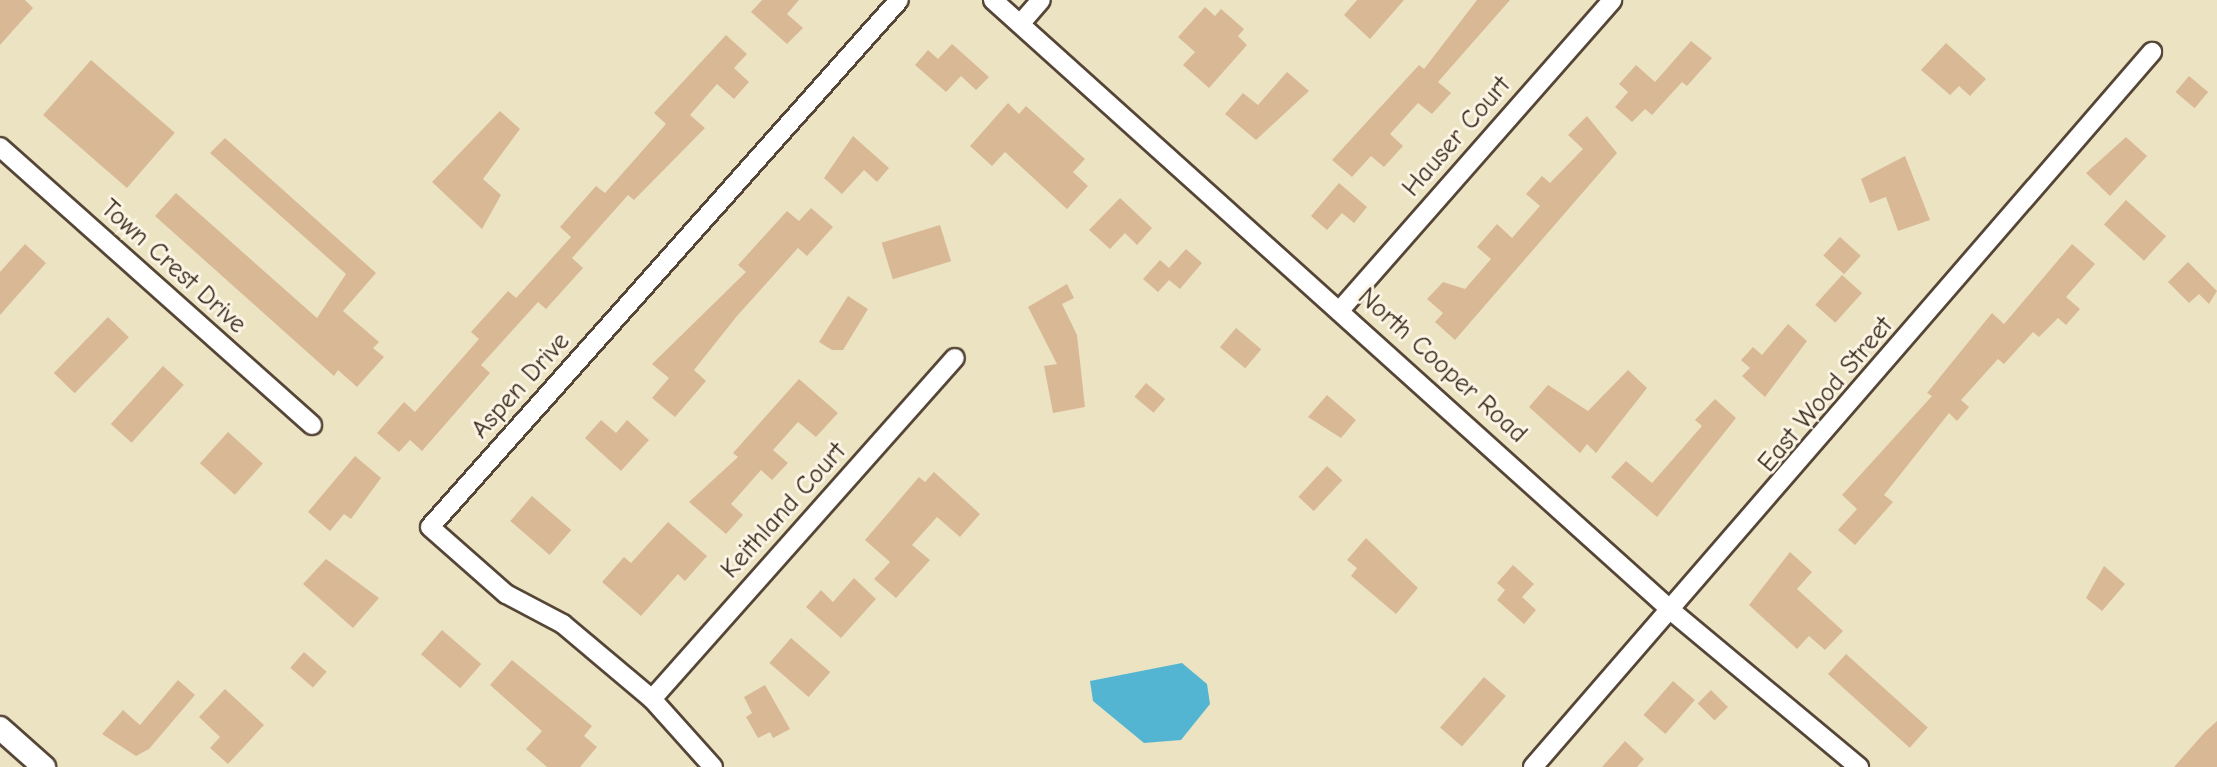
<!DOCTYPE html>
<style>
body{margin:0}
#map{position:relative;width:2217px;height:767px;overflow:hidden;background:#ece3c3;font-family:"Comic Neue",sans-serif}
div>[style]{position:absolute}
.water>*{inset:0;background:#54b5d3}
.building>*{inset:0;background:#d9b995;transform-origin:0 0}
.roads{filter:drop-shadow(2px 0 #564637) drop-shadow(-2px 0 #564637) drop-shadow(0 2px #564637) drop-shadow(0 -2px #564637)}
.minor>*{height:18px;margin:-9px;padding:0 9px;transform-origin:9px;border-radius:9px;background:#fff}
.tertiary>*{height:22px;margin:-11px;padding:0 11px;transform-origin:11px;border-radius:11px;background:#fff}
span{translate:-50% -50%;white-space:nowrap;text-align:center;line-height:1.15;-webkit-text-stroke:6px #fcf5e5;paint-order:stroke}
.street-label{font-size:26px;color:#3b2a1e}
</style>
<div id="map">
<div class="water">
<i style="clip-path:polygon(1182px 663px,1207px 684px,1210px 704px,1181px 740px,1144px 743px,1093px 701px,1090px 681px)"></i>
</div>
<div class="building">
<i style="clip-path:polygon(0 0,25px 0,33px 8px,0 45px)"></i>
<i style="clip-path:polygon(762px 0,799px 0,787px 14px,803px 28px,787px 44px,751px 12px)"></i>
<i style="clip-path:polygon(1357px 0,1404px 0,1370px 39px,1344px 15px)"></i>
<i style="clip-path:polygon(1477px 0,1510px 0,1438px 82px,1451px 93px,1432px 114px,1418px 103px,1390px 134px,1403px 146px,1384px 167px,1371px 156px,1352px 177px,1332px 160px,1419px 65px,1424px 69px)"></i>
<i style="clip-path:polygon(1205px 7px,1215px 16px,1221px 9px,1244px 29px,1238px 36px,1247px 45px,1209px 88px,1183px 65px,1195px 52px,1178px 37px)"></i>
<i style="clip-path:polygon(726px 35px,747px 54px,734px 68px,749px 82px,734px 99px,717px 84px,690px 115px,705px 128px,634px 200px,628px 195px,572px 258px,583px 268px,546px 309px,538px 302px,481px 365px,490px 373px,422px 451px,410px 440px,399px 452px,377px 433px,404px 402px,415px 412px,479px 339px,471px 332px,508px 291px,516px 298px,571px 237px,560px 227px,596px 186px,605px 193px,666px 124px,654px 113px)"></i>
<i style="clip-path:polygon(1691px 41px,1712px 58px,1687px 86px,1682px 82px,1652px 115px,1645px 109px,1632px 122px,1615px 107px,1628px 92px,1619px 84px,1636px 65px,1655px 82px)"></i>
<i style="clip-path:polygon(1946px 43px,1986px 79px,1970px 96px,1959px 86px,1950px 95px,1921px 70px)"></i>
<i style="clip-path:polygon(952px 44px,989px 77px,976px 90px,961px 76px,946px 92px,915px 65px,928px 50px,938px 59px)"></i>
<i style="left:91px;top:60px;width:111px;height:73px;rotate:41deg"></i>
<i style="clip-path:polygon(1287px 72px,1309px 91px,1256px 140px,1225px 114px,1243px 93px,1258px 105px)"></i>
<i style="left:2189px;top:76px;width:25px;height:21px;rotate:40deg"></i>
<i style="clip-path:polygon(1008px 103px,1019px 114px,1026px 106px,1085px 159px,1073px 172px,1088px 186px,1067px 209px,1005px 152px,992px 166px,970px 146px)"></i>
<i style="clip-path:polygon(500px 111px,520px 129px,483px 179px,501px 195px,482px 229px,432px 182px)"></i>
<i style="clip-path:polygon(1587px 116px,1617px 153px,1455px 340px,1435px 322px,1443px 313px,1427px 299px,1443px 282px,1465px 289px,1491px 259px,1477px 247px,1497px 224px,1512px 238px,1540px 206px,1526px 194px,1542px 176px,1550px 183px,1583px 149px,1568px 135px)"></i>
<i style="clip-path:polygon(853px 136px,889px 168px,877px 182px,864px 170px,842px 194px,824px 178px)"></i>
<i style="clip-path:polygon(2126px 137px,2147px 156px,2110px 196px,2086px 173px)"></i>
<i style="clip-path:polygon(225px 138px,376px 273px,343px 311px,379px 342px,373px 348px,384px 357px,357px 387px,338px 370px,334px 376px,155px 216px,176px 193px,317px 318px,346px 274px,210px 153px)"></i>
<i style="clip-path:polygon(1905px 156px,1930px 220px,1898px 231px,1886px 197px,1870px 203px,1861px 179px)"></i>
<i style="clip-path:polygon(1339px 183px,1367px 207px,1354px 223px,1342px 213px,1327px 230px,1311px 216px)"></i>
<i style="clip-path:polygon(1120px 198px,1152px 228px,1137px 245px,1125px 233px,1110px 249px,1089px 230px)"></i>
<i style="left:2126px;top:200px;width:54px;height:33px;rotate:42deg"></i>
<i style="clip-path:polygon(811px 208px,833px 227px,807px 256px,798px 248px,737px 316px,694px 370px,706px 381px,675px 417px,652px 398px,669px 378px,652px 364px,746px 272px,738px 265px,787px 211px,799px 221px)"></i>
<i style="left:940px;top:225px;width:38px;height:61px;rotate:73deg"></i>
<i style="left:1840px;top:237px;width:28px;height:25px;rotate:42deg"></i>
<i style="clip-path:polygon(25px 244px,46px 263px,0 315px,0 272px)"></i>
<i style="clip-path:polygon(2072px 244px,2095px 264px,2066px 297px,2080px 309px,2066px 325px,2058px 318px,2039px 337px,2033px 332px,2004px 364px,1998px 359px,1961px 400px,1969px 407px,1957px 421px,1949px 413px,1884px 495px,1893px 502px,1855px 545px,1838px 530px,1857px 509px,1842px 495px,1932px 396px,1927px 393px,1992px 313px,2004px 324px)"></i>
<i style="clip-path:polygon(1186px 249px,1202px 263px,1180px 289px,1169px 280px,1158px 292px,1143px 279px,1160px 260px,1169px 268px)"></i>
<i style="clip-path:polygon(2188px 262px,2217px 291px,2209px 304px,2199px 294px,2189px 303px,2168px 282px)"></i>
<i style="left:1842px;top:275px;width:27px;height:40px;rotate:42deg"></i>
<i style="clip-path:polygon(1067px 284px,1074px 298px,1062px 304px,1077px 335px,1085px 407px,1053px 413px,1044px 366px,1057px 364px,1028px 307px)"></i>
<i style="clip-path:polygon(848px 296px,868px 309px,843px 350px,832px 350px,819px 342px)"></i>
<i style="left:108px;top:317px;width:29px;height:78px;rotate:44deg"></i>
<i style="clip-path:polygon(1788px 324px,1807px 341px,1765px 397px,1742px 376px,1750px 368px,1741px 360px,1753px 347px,1762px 355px)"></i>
<i style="left:1236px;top:328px;width:33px;height:25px;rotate:40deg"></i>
<i style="left:163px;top:366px;width:28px;height:78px;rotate:42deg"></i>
<i style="clip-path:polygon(1628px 370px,1647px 388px,1596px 453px,1587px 444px,1580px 453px,1529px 407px,1548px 385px,1588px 411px)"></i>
<i style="clip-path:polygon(799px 379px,838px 413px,816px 437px,798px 422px,773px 450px,788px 463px,772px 480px,761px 470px,731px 504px,743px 515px,726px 534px,689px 502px,738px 457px,733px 453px)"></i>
<i style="left:1146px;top:383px;width:25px;height:18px;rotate:40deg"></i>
<i style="clip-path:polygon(1327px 395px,1356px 420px,1341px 438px,1308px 417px)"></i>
<i style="clip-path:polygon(1715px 399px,1736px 418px,1657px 517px,1611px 477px,1626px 461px,1652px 483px,1702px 426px,1695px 420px)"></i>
<i style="clip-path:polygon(601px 420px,616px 433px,627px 420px,649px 440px,621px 471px,585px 438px)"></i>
<i style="left:228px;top:432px;width:47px;height:42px;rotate:42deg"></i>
<i style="clip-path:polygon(355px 456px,381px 478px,351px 519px,344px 514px,330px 531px,308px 512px)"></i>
<i style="left:1327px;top:466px;width:21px;height:42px;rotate:43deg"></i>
<i style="clip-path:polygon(934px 472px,980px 514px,960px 537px,937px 517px,912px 545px,930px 560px,896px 598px,874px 579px,890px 562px,865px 540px,919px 477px,925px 482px)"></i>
<i style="left:532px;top:496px;width:52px;height:33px;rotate:41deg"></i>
<i style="clip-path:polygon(668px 522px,707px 556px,685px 581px,678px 574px,641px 616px,602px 582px,624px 557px,631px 563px)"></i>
<i style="clip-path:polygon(1366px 538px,1418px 588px,1396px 614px,1351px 576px,1357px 568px,1347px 560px)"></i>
<i style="clip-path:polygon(1790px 552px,1812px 572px,1797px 589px,1843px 631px,1825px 650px,1809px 636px,1797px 649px,1749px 605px)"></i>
<i style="clip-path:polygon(326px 559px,379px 598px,353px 628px,303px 584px)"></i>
<i style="clip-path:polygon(1513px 565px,1534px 584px,1522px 597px,1536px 610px,1524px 624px,1497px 600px,1505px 590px,1497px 583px)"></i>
<i style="clip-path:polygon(2104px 566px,2125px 584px,2102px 611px,2086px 598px)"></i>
<i style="clip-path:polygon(854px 578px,876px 599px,841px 638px,806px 607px,821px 590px,833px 602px)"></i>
<i style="left:442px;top:630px;width:52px;height:32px;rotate:41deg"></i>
<i style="left:791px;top:638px;width:52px;height:33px;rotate:41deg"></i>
<i style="left:304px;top:652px;width:30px;height:21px;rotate:41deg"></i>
<i style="left:1846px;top:654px;width:110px;height:27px;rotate:42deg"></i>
<i style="clip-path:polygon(512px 660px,592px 726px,584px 736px,597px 747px,580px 767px,547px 767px,526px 749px,542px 731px,490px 685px)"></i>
<i style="left:1484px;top:677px;width:29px;height:67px;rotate:41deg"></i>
<i style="clip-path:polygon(178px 680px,195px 695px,149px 749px,136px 756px,102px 734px,123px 710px,140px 725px)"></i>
<i style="left:1673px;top:681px;width:29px;height:45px;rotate:41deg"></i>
<i style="clip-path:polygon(765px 685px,790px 729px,773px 738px,770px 732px,758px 738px,746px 717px,752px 713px,744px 697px)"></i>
<i style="clip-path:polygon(225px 689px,264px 725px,228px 764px,210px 748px,220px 737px,199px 717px)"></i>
<i style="left:1711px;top:690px;width:24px;height:19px;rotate:45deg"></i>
<i style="clip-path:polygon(2217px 721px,2217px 767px,2174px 767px,2205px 732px)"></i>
<i style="clip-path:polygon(1625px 741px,1644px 759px,1637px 767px,1602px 767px)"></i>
</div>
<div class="roads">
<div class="minor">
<i style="left:993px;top:0;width:916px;rotate:41.99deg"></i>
<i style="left:1674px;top:613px;width:241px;rotate:39.8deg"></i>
<i style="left:1021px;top:23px;width:30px;rotate:-49deg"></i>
<i style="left:0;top:147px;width:418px;rotate:41.7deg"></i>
<i style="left:1341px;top:309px;width:411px;rotate:-48.7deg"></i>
<i style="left:652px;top:699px;width:456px;rotate:-48.4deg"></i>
<i style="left:713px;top:767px;width:91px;rotate:-131.9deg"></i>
<i style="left:652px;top:699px;width:116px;rotate:-139.9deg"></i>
<i style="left:563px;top:624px;width:64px;rotate:-152.2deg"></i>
<i style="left:506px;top:594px;width:101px;rotate:-138.6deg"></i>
<i style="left:430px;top:527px;width:705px;rotate:-48.33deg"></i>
<i style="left:1533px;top:767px;width:946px;rotate:-49.12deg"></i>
</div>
<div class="tertiary">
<i style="left:0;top:728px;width:59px;rotate:41.6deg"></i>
</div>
</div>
<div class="street-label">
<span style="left:1457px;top:137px;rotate:-49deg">Hauser Court</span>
<span style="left:173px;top:267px;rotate:42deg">Town Crest Drive</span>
<span style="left:1442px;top:366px;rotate:42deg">North Cooper Road</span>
<span style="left:521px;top:386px;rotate:-48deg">Aspen Drive</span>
<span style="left:1826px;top:395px;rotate:-50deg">East Wood Street</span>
<span style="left:784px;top:511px;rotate:-48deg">Keithland Court</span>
</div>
</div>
